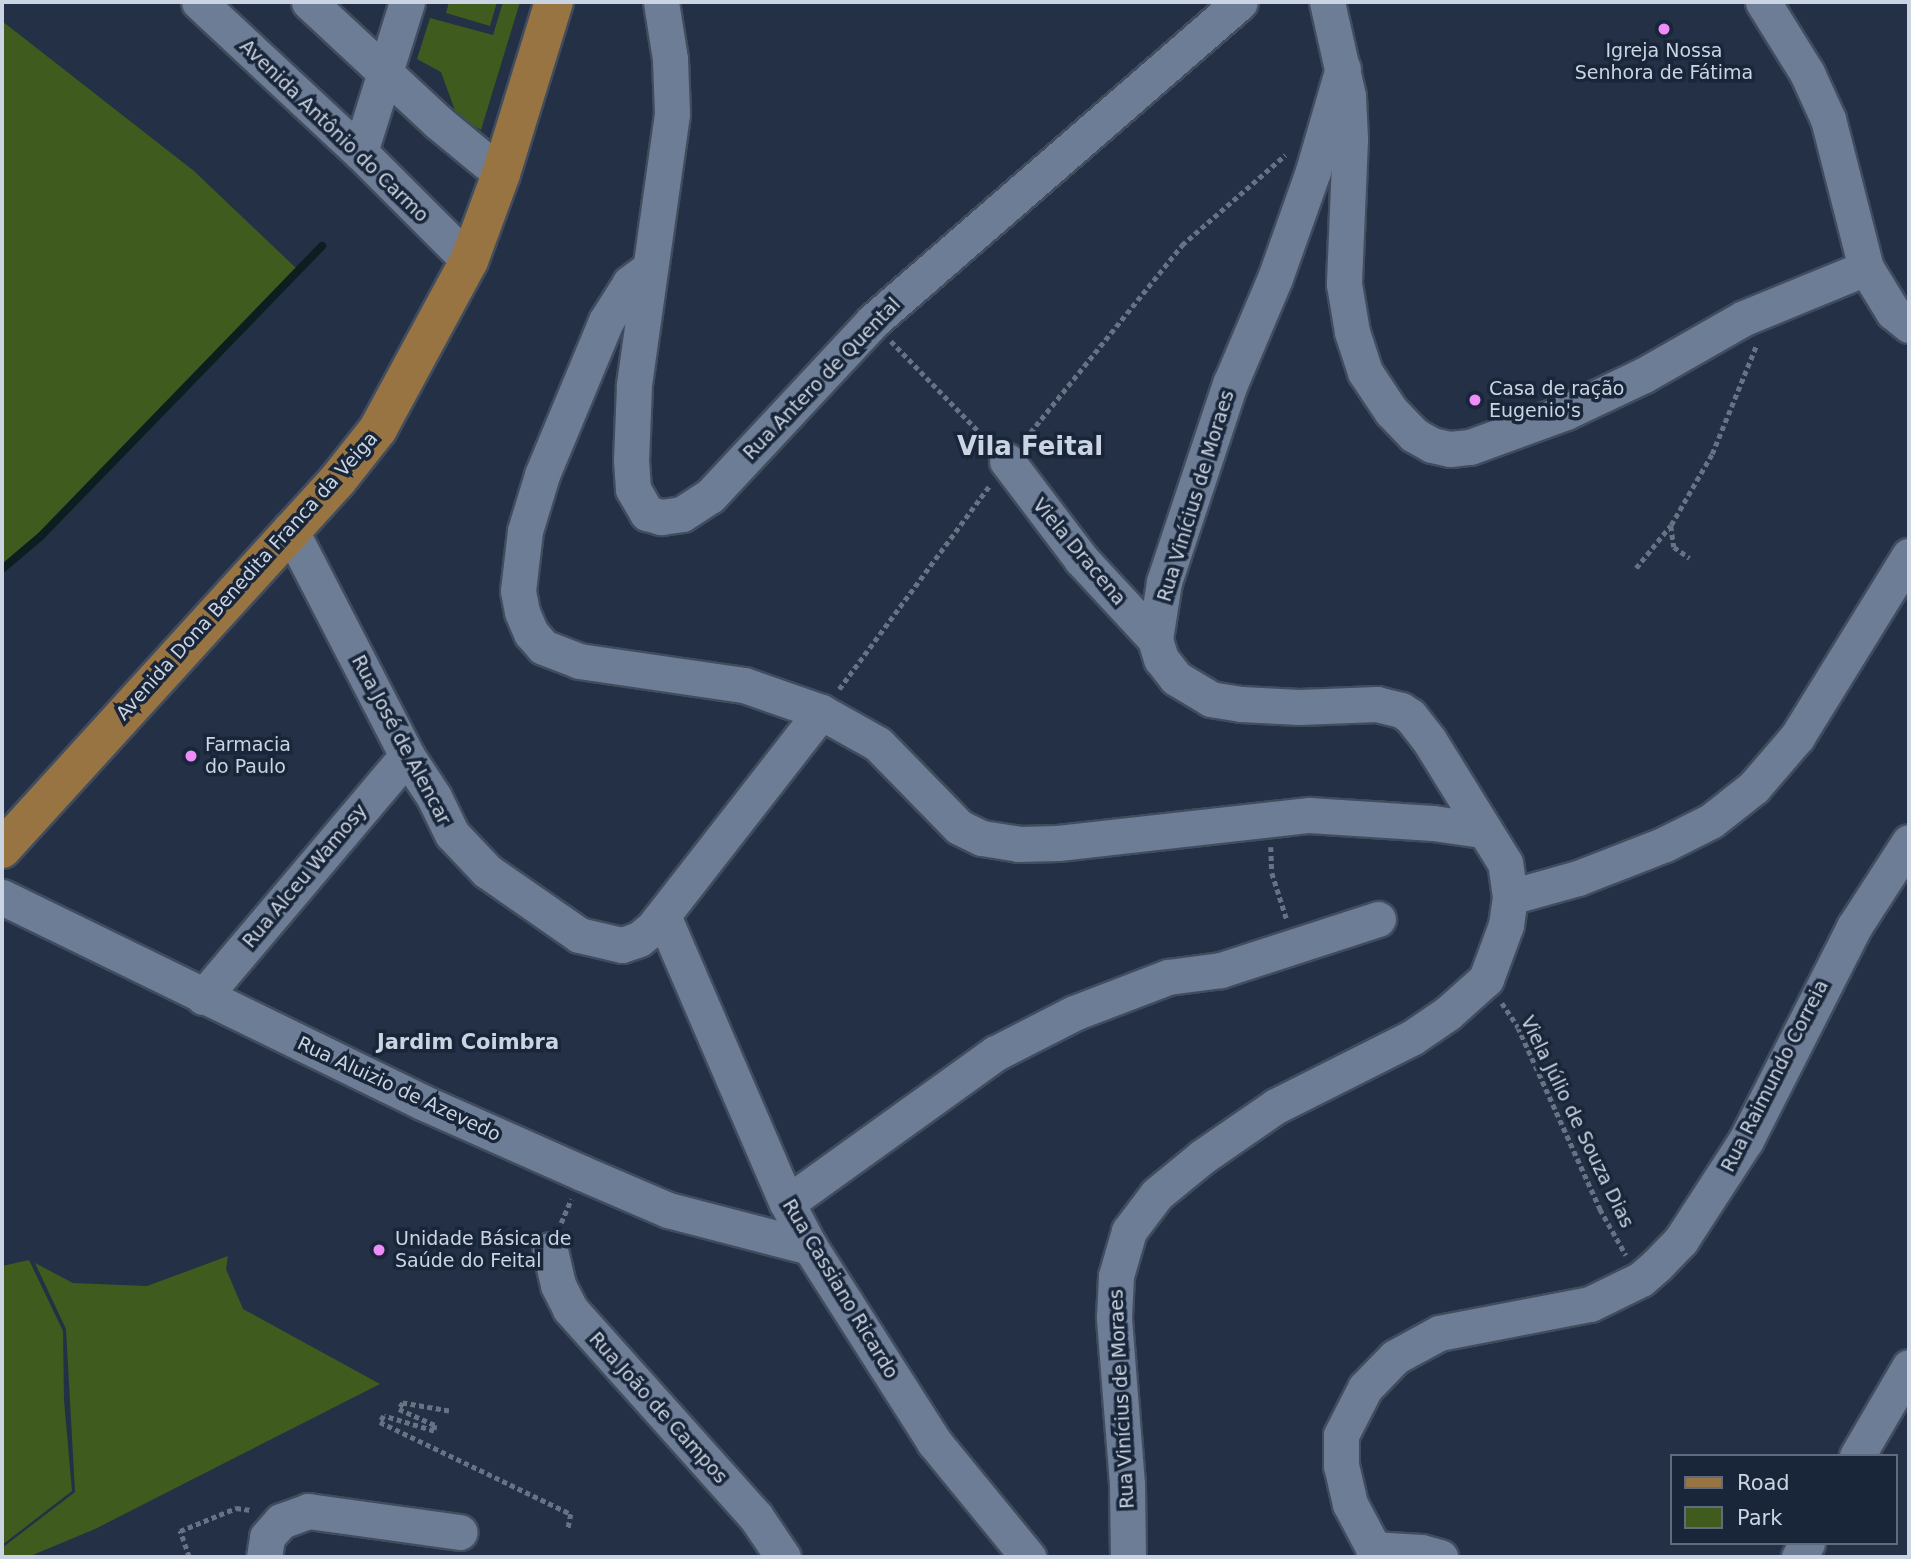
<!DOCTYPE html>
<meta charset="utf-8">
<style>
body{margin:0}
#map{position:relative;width:1911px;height:1559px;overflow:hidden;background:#233045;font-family:"DejaVu Sans",sans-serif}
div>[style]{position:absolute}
.green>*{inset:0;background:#3f5b1e}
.stream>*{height:8px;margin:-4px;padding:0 4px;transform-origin:4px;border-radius:4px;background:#0d1e20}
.path>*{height:4.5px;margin-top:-2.25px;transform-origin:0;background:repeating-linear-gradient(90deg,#677385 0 5px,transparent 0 8.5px)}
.roads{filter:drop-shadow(2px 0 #414c5e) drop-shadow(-2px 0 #414c5e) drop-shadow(0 2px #414c5e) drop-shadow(0 -2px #414c5e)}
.minor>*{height:35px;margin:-17.5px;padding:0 17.5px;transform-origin:17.5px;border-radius:17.5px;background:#6d7d95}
.major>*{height:38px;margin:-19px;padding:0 19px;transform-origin:19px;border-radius:19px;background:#987443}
.dots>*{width:19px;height:19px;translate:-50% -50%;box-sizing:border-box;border:4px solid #19263a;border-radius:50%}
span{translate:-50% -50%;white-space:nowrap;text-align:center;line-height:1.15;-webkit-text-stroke:7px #19263a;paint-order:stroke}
.poi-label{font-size:19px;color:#cbd4e2}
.left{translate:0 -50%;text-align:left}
.street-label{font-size:19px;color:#cbd4e2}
.neighbourhood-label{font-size:21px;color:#cbd4e2;font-weight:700}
.district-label{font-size:26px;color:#cbd4e2;font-weight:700}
.frame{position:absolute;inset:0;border:4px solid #cbd4e2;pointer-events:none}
.legend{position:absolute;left:1670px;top:1454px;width:228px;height:91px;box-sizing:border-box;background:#19263a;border:2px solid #606c7d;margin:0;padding:9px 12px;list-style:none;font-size:21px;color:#cbd4e2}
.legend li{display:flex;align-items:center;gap:14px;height:35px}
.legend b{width:35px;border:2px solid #606c7d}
</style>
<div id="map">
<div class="green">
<i style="clip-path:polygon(449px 2px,497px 2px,490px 26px,446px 13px)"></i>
<i style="clip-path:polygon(503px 2px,520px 2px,481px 130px,457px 116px,441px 72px,417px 59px,430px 18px,493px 35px)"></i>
<i style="clip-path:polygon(2px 21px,194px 171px,296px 268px,41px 536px,2px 569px)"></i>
<i style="clip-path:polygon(228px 1256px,226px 1269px,243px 1309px,380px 1384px,95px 1529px,28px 1557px,2px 1557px,2px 1548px,75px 1492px,66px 1329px,35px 1263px,73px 1283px,147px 1286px)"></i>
<i style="clip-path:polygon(29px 1260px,63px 1331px,64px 1400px,72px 1491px,2px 1545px,2px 1266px)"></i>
</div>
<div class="stream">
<i style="left:2px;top:569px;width:51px;rotate:-40.2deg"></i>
<i style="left:41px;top:536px;width:404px;rotate:-45.9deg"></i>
</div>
<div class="path">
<i style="left:891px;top:341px;width:138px;rotate:45.9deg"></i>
<i style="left:1025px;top:439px;width:250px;rotate:-51deg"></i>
<i style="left:1182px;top:245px;width:137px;rotate:-41.1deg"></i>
<i style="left:1671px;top:526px;width:21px;rotate:82deg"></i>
<i style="left:1674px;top:547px;width:19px;rotate:35deg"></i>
<i style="left:1636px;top:568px;width:55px;rotate:-50.9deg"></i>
<i style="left:1671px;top:525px;width:82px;rotate:-60deg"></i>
<i style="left:1712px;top:454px;width:117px;rotate:-67.8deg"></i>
<i style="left:839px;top:689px;width:254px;rotate:-53.5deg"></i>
<i style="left:1271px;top:847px;width:26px;rotate:88deg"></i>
<i style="left:1272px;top:873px;width:49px;rotate:72.3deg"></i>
<i style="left:1502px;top:1003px;width:29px;rotate:56deg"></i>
<i style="left:1518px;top:1027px;width:200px;rotate:65.7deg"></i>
<i style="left:1600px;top:1209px;width:53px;rotate:60.5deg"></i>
<i style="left:561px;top:1223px;width:26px;rotate:-67deg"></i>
<i style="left:449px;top:1411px;width:47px;rotate:-170.1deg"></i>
<i style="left:403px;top:1403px;width:7px;rotate:124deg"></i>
<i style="left:399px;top:1409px;width:39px;rotate:24deg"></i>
<i style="left:435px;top:1425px;width:6px;rotate:99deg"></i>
<i style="left:434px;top:1431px;width:52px;rotate:-163.3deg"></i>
<i style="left:384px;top:1416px;width:7px;rotate:124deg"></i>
<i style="left:380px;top:1422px;width:212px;rotate:25.7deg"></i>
<i style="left:571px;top:1514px;width:16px;rotate:101deg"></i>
<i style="left:189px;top:1557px;width:28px;rotate:-109deg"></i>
<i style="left:180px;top:1531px;width:61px;rotate:-22.3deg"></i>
<i style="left:236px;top:1508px;width:15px;rotate:8deg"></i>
</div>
<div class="roads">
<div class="minor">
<i style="left:199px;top:2px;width:220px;rotate:43deg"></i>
<i style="left:360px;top:152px;width:154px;rotate:45deg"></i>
<i style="left:309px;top:2px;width:176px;rotate:42.9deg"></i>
<i style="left:438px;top:122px;width:82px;rotate:39.5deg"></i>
<i style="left:661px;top:2px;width:58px;rotate:81deg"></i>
<i style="left:670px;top:59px;width:55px;rotate:87.9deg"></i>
<i style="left:672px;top:114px;width:275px;rotate:98deg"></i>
<i style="left:634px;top:386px;width:74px;rotate:92.3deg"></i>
<i style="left:631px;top:460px;width:29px;rotate:86deg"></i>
<i style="left:633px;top:489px;width:28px;rotate:60deg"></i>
<i style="left:647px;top:513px;width:15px;rotate:16deg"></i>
<i style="left:661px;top:517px;width:21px;rotate:-8deg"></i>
<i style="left:682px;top:514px;width:33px;rotate:-33deg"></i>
<i style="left:710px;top:496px;width:239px;rotate:-47deg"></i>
<i style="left:873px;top:321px;width:486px;rotate:-41deg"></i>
<i style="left:1327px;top:2px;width:96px;rotate:77.4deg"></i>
<i style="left:1348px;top:96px;width:43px;rotate:87.3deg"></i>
<i style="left:1350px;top:139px;width:145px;rotate:92.4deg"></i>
<i style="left:1344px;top:284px;width:49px;rotate:80.5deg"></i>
<i style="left:1352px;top:332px;width:42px;rotate:72deg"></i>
<i style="left:1365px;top:372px;width:47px;rotate:56.3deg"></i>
<i style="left:1391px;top:411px;width:33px;rotate:46deg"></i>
<i style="left:1414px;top:435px;width:21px;rotate:29deg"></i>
<i style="left:1432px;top:445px;width:18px;rotate:13deg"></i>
<i style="left:1450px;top:449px;width:20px;rotate:-6deg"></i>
<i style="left:1470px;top:447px;width:102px;rotate:-20deg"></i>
<i style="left:1566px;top:412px;width:86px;rotate:-25.4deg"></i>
<i style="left:1644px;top:375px;width:115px;rotate:-29.7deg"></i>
<i style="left:1744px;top:318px;width:132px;rotate:-22.3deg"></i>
<i style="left:1763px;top:2px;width:84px;rotate:58.2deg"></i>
<i style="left:1807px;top:73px;width:51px;rotate:65.5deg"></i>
<i style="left:1828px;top:119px;width:154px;rotate:75.7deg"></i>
<i style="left:1866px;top:268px;width:52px;rotate:58.5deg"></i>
<i style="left:1893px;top:312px;width:21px;rotate:39deg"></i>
<i style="left:360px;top:152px;width:157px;rotate:-72.6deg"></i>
<i style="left:649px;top:269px;width:24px;rotate:144deg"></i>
<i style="left:630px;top:283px;width:45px;rotate:122.3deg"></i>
<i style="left:606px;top:321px;width:167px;rotate:112.6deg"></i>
<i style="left:542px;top:475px;width:59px;rotate:106.9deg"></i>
<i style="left:525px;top:531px;width:60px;rotate:96.7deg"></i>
<i style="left:518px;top:591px;width:21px;rotate:79deg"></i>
<i style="left:522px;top:612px;width:23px;rotate:67deg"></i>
<i style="left:531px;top:633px;width:18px;rotate:49deg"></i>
<i style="left:543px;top:647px;width:39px;rotate:21deg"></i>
<i style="left:579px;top:661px;width:167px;rotate:8.3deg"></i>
<i style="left:744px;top:685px;width:82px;rotate:19.3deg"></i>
<i style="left:821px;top:712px;width:65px;rotate:29.3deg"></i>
<i style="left:878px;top:744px;width:116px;rotate:45.7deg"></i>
<i style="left:959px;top:827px;width:25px;rotate:26deg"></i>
<i style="left:982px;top:838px;width:36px;rotate:9deg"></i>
<i style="left:1018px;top:844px;width:40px;rotate:-1.4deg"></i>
<i style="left:1058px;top:843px;width:253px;rotate:-6.4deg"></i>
<i style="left:1309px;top:815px;width:124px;rotate:3.7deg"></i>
<i style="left:1433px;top:823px;width:49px;rotate:8.1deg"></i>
<i style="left:1007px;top:461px;width:123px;rotate:52.9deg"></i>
<i style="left:1081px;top:559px;width:109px;rotate:47.2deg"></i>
<i style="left:290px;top:529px;width:255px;rotate:62.7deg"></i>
<i style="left:407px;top:756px;width:49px;rotate:56.6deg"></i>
<i style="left:434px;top:797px;width:41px;rotate:64.1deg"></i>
<i style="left:452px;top:834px;width:51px;rotate:46.6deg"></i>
<i style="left:487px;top:871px;width:112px;rotate:34.8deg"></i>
<i style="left:579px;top:935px;width:44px;rotate:13.1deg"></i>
<i style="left:622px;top:945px;width:18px;rotate:-19deg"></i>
<i style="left:639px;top:939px;width:16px;rotate:-38deg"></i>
<i style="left:652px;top:929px;width:275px;rotate:-52.1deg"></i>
<i style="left:2px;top:897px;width:467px;rotate:26deg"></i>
<i style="left:422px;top:1102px;width:175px;rotate:23.9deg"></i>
<i style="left:582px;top:1173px;width:94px;rotate:23.3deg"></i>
<i style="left:668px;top:1210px;width:147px;rotate:14.6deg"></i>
<i style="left:1510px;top:897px;width:71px;rotate:-15.6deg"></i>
<i style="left:1578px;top:878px;width:93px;rotate:-21.3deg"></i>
<i style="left:1665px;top:844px;width:51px;rotate:-26.6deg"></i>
<i style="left:1711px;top:821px;width:55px;rotate:-38.3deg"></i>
<i style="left:1754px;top:787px;width:66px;rotate:-49.3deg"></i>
<i style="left:1797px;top:737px;width:213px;rotate:-58.3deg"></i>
<i style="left:664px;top:918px;width:310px;rotate:66.7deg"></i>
<i style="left:787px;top:1203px;width:50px;rotate:62.4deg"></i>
<i style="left:810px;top:1247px;width:231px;rotate:57.5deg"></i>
<i style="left:934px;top:1442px;width:149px;rotate:50.7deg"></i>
<i style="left:203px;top:997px;width:316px;rotate:-49.8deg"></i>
<i style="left:787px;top:1203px;width:257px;rotate:-35.7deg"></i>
<i style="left:996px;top:1053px;width:88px;rotate:-27.1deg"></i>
<i style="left:1074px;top:1013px;width:101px;rotate:-21deg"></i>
<i style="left:1168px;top:977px;width:53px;rotate:-7.5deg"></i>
<i style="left:1221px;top:970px;width:165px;rotate:-18deg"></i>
<i style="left:550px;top:1250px;width:36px;rotate:77deg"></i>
<i style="left:558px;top:1285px;width:27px;rotate:63deg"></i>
<i style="left:570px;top:1309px;width:279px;rotate:48.2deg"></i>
<i style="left:756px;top:1517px;width:48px;rotate:56deg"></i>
<i style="left:1857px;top:1456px;width:103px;rotate:-59.7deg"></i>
<i style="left:1373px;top:1549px;width:48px;rotate:3.6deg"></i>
<i style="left:1421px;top:1552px;width:20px;rotate:15deg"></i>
<i style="left:264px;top:1557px;width:20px;rotate:-81deg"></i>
<i style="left:267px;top:1537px;width:21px;rotate:-49deg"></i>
<i style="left:281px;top:1521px;width:29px;rotate:-20deg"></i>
<i style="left:308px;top:1511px;width:153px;rotate:7.9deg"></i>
<i style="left:1128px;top:1557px;width:73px;rotate:-90.8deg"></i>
<i style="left:1127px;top:1484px;width:168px;rotate:-94.5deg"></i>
<i style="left:1114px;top:1317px;width:41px;rotate:-87.2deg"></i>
<i style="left:1116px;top:1276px;width:47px;rotate:-73.9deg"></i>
<i style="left:1129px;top:1231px;width:46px;rotate:-52.9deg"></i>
<i style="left:1157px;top:1194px;width:58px;rotate:-39.4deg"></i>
<i style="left:1202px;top:1157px;width:90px;rotate:-34.6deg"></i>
<i style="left:1276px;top:1106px;width:153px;rotate:-26.7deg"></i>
<i style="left:1413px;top:1037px;width:42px;rotate:-34.4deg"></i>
<i style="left:1448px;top:1013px;width:51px;rotate:-41.8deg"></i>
<i style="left:1486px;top:979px;width:58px;rotate:-69.7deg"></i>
<i style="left:1506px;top:925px;width:28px;rotate:-82deg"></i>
<i style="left:1510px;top:897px;width:34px;rotate:-98deg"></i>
<i style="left:1505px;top:863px;width:145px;rotate:-121.7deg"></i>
<i style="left:1429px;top:740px;width:31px;rotate:-128deg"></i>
<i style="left:1410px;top:716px;width:11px;rotate:-146deg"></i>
<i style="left:1401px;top:710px;width:25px;rotate:-166deg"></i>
<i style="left:1377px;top:704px;width:78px;rotate:177.8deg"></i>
<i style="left:1299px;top:707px;width:58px;rotate:-177deg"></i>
<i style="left:1241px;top:704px;width:30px;rotate:-171deg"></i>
<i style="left:1211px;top:699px;width:41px;rotate:-149deg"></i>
<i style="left:1176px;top:678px;width:24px;rotate:-128deg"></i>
<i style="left:1161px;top:659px;width:21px;rotate:-107deg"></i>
<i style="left:1155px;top:639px;width:58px;rotate:-81deg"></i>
<i style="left:1164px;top:582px;width:209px;rotate:-71.6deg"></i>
<i style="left:1230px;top:384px;width:115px;rotate:-67deg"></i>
<i style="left:1275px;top:278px;width:114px;rotate:-70.4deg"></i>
<i style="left:1313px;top:171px;width:107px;rotate:-73.8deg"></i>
<i style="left:1378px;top:1557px;width:60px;rotate:-117.8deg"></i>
<i style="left:1350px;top:1504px;width:39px;rotate:-103deg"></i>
<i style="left:1341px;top:1466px;width:31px;rotate:-90deg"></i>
<i style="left:1341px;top:1435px;width:53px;rotate:-62.9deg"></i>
<i style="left:1365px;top:1388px;width:43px;rotate:-45.9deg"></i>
<i style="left:1395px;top:1357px;width:50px;rotate:-28.6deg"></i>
<i style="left:1439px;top:1333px;width:154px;rotate:-10.9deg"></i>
<i style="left:1590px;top:1304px;width:57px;rotate:-26.1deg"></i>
<i style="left:1641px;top:1279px;width:21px;rotate:-41deg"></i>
<i style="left:1657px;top:1265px;width:35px;rotate:-46deg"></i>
<i style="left:1681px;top:1240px;width:119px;rotate:-57deg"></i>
<i style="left:1746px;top:1140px;width:239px;rotate:-63.1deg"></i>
<i style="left:1854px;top:927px;width:101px;rotate:-57.1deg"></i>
<i style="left:1799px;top:1557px;width:16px;rotate:-60deg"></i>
</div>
<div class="major">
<i style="left:2px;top:849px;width:498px;rotate:-47.7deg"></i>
<i style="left:337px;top:481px;width:66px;rotate:-51.7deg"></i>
<i style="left:378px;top:429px;width:191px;rotate:-61.6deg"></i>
<i style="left:469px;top:261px;width:93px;rotate:-69.8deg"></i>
<i style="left:501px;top:174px;width:180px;rotate:-72.9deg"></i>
</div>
</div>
<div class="dots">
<i style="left:1664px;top:29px;background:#ee8cf8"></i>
<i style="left:1475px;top:400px;background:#ee8cf8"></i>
<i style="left:191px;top:756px;background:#ee8cf8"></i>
<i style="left:379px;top:1250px;background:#ee8cf8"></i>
</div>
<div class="poi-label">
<span style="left:1664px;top:62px">Igreja Nossa<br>Senhora de Fátima</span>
<span class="left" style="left:1489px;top:400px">Casa de ração<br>Eugenio's</span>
<span class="left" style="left:205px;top:756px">Farmacia<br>do Paulo</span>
<span class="left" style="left:395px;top:1250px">Unidade Básica de<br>Saúde do Feital</span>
</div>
<div class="street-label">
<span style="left:334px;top:131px;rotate:44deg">Avenida Antônio do Carmo</span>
<span style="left:822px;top:379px;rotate:-46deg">Rua Antero de Quental</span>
<span style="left:1196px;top:496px;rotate:-73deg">Rua Vinícius de Moraes</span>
<span style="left:1079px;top:552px;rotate:50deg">Viela Dracena</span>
<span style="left:247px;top:576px;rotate:-48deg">Avenida Dona Benedita Franca da Veiga</span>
<span style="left:401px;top:740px;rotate:62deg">Rua José de Alencar</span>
<span style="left:305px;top:876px;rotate:-50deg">Rua Alceu Wamosy</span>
<span style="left:1775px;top:1076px;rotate:-63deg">Rua Raimundo Correia</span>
<span style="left:399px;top:1089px;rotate:25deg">Rua Aluizio de Azevedo</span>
<span style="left:1577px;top:1122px;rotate:64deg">Viela Júlio de Souza Dias</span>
<span style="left:840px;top:1289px;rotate:59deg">Rua Cassiano Ricardo</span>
<span style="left:1122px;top:1399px;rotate:-93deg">Rua Vinícius de Moraes</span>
<span style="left:658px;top:1408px;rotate:48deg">Rua João de Campos</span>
</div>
<div class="neighbourhood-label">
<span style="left:468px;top:1042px">Jardim Coimbra</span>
</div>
<div class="district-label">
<span style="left:1030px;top:447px">Vila Feital</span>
</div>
<div class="frame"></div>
<ul class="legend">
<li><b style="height:9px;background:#987443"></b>Road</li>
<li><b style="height:19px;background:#3f5b1e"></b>Park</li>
</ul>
</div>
